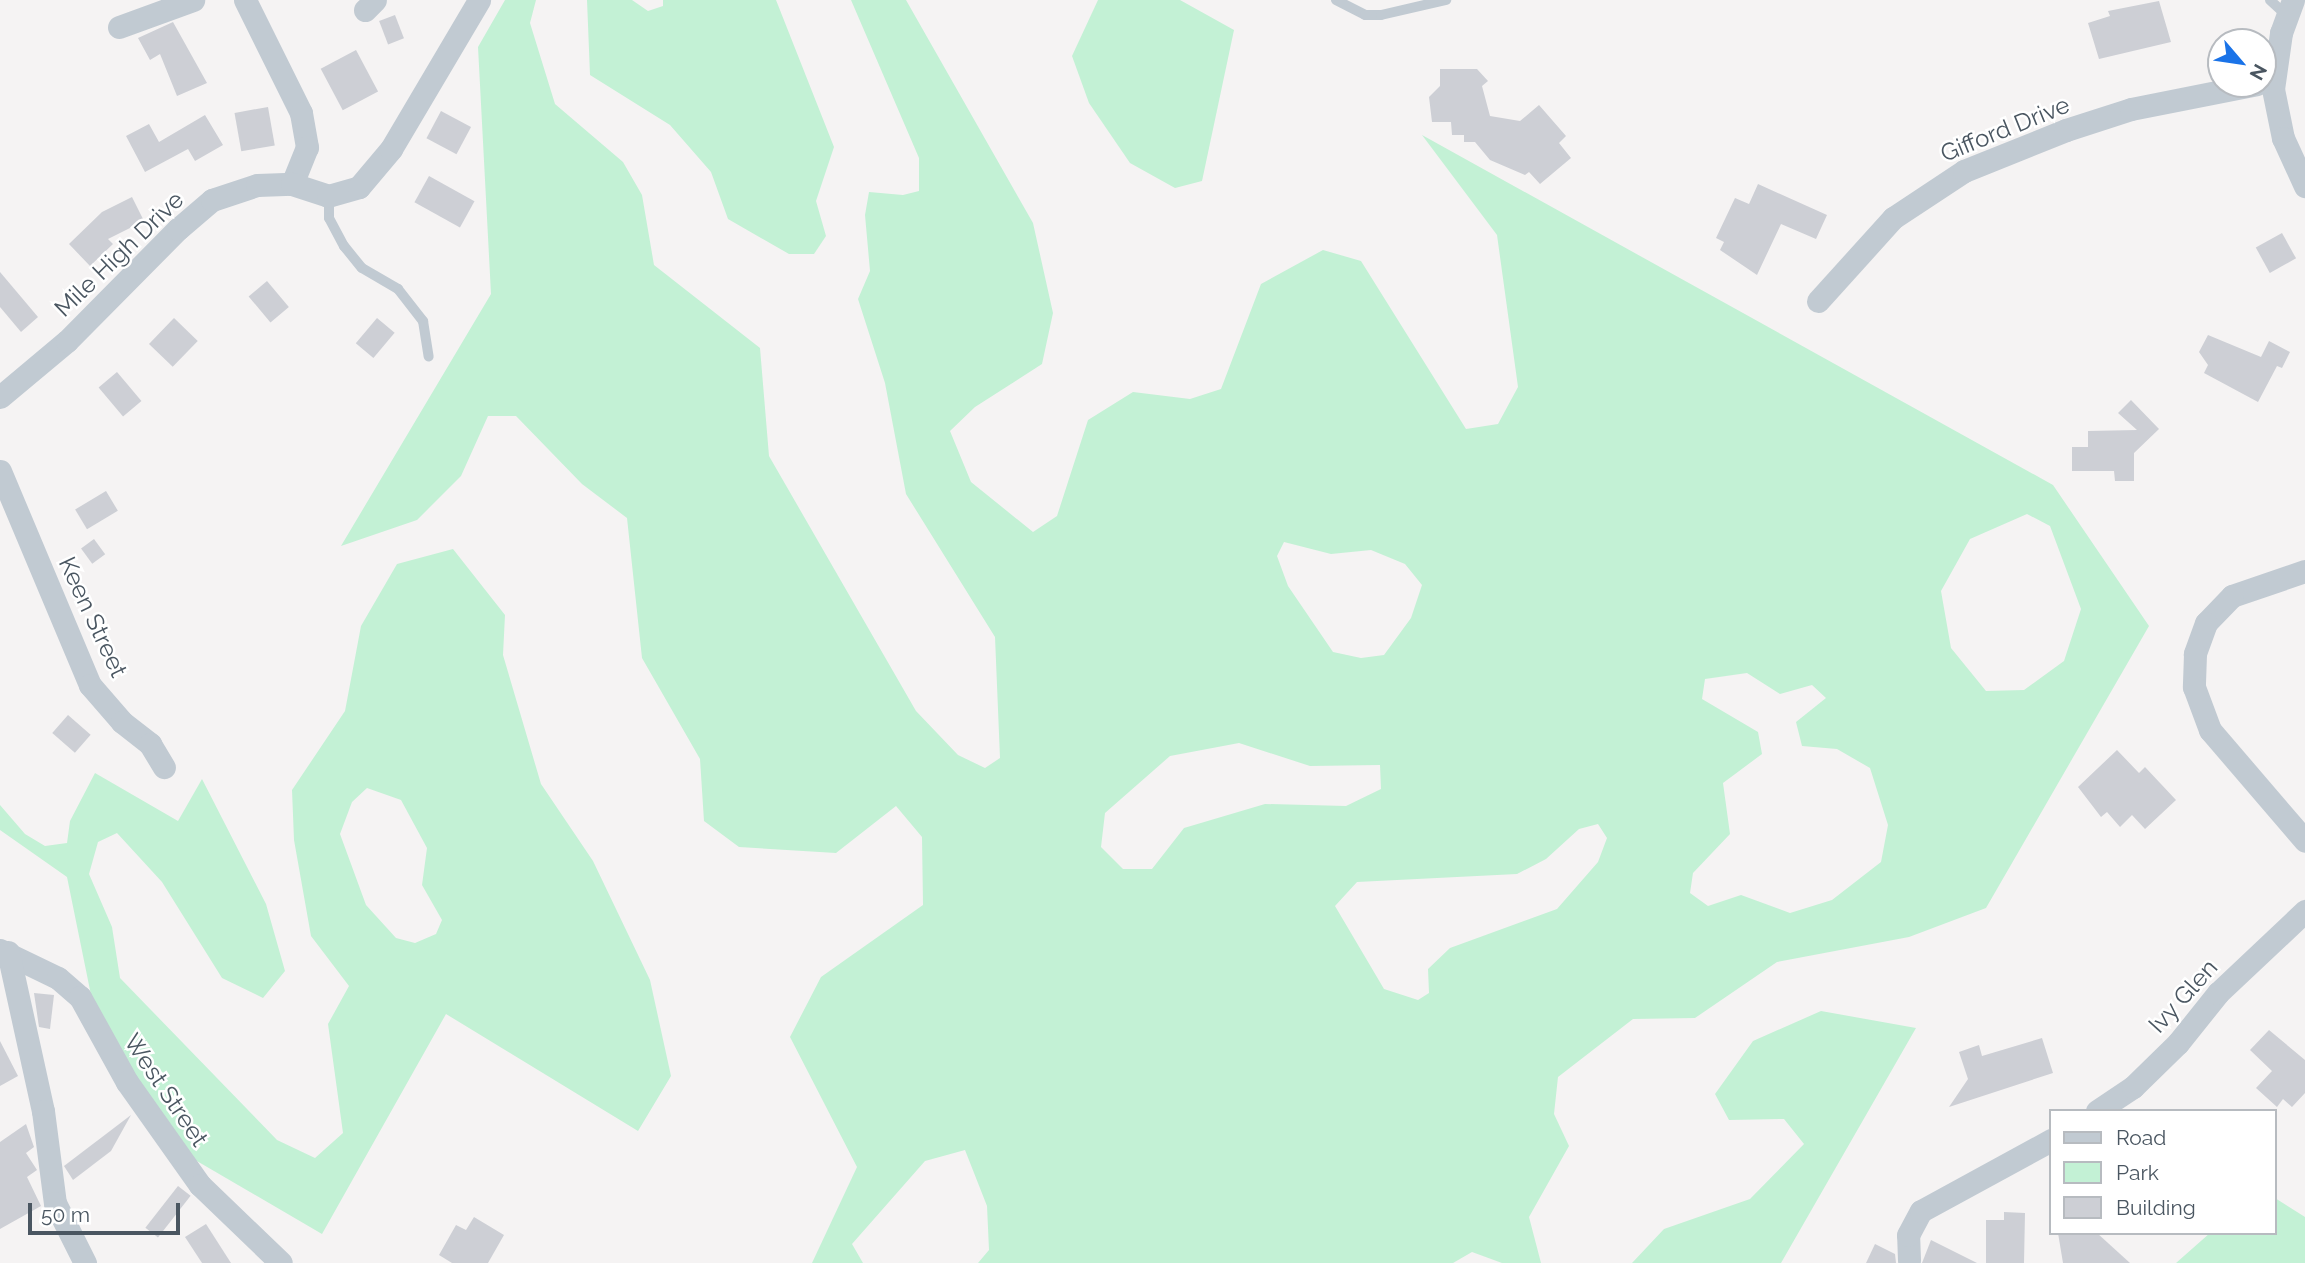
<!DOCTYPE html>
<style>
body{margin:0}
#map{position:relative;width:2305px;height:1263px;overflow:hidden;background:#f5f3f3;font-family:Raleway,sans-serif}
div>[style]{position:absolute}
.green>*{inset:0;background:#c3f1d5}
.building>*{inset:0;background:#cdcfd5;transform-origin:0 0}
.service>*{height:10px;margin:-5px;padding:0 5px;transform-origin:5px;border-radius:5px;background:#c1cad2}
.minor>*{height:23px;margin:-11.5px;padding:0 11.5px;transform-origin:11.5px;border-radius:11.5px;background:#c1cad2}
span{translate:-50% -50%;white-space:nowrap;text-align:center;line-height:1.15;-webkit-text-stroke:5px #fff;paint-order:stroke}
.street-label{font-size:24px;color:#4a5661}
.legend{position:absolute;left:2049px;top:1109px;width:228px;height:126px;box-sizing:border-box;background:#fff;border:2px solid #b7bbc0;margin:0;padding:9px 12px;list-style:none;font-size:21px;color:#4a5661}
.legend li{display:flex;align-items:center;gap:14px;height:35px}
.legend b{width:35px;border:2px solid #b7bbc0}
.north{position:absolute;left:2207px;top:28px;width:70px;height:70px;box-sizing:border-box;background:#fff;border:2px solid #b7bbc0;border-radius:50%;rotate:119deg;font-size:19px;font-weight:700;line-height:28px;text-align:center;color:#4a5661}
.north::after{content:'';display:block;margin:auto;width:24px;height:32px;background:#1a73e8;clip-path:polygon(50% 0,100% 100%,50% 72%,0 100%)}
.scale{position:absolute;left:28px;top:1203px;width:152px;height:32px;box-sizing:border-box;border:4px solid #4a5661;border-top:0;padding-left:9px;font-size:21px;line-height:24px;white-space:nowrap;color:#4a5661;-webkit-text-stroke:5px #fff;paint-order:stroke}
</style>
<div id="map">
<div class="green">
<i style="clip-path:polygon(evenodd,505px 0,536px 0,530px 23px,555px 104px,623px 162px,642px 195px,654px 265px,760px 348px,769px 456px,916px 711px,958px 755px,985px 768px,1000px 758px,995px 637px,906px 494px,885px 383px,858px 299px,870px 271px,865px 215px,869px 192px,903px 195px,919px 191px,919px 158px,851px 0,906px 0,1033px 223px,1053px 313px,1042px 364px,975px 407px,950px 431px,971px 482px,1033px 532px,1057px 516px,1088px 420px,1133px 392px,1190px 399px,1221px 389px,1261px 284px,1323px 250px,1361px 261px,1466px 429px,1498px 424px,1518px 387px,1497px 235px,1422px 135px,2053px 485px,2149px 626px,1986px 908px,1909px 937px,1777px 962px,1695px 1018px,1633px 1019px,1558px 1077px,1554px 1114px,1569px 1146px,1529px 1217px,1541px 1263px,1502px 1263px,1472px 1252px,1453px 1263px,978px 1263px,989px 1250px,987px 1206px,965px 1150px,925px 1161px,852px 1244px,863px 1263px,812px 1263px,857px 1167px,790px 1037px,821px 977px,923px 905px,922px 837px,896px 806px,836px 853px,739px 847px,704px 821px,700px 759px,642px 658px,627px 518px,582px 484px,516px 416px,488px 416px,461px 476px,417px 520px,341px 546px,491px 294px,478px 47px,505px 0,2027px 514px,2050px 526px,2081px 609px,2064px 661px,2024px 690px,1986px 691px,1951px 648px,1941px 591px,1970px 539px,2027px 514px,505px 0,1284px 542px,1331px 554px,1371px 550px,1405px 564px,1422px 585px,1411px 618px,1384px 655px,1361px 658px,1333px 652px,1288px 586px,1277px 556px,1284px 542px,505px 0,1747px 673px,1780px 694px,1812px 685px,1826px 698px,1796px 722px,1802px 746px,1837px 749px,1870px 768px,1888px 825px,1881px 862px,1832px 900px,1790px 913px,1741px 895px,1708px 906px,1690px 893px,1693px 873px,1730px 834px,1723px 783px,1762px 754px,1758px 732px,1702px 699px,1705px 679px,1747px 673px,505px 0,1239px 743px,1310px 766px,1380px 765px,1381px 789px,1346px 806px,1265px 804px,1184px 828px,1152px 869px,1123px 869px,1101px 847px,1105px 813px,1170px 756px,1239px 743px,505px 0,1598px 824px,1607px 838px,1598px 862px,1557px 909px,1450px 948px,1428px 969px,1429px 993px,1418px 1000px,1384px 989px,1335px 906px,1357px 882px,1517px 874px,1546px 859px,1579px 829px,1598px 824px)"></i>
<i style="clip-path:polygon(587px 0,632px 0,648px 11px,663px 6px,663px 0,776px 0,834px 147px,816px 201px,826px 236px,814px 254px,789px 254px,728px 219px,711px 172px,670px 125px,590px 75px)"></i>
<i style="clip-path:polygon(1098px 0,1180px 0,1234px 30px,1202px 181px,1175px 188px,1130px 163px,1089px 103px,1072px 56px)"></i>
<i style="clip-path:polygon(evenodd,453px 549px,505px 615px,503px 655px,541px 784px,593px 861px,650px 980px,671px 1076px,638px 1131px,446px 1014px,322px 1234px,190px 1157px,104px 1031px,91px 995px,67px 877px,0 830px,0 805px,25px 834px,45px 846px,67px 843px,70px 821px,95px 773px,178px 821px,202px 779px,266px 904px,285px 971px,263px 998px,222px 978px,162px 882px,117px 833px,98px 842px,89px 874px,112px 927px,120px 978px,277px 1140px,315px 1158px,343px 1133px,328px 1024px,349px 986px,311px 936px,294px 840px,292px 790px,345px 711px,361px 626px,397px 564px,453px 549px,367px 788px,401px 800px,427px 848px,422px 885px,442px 920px,436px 934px,415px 943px,396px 938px,366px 905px,340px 834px,352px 802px,367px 788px)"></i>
<i style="clip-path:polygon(1821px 1011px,1916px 1028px,1781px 1263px,1632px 1263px,1664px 1229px,1750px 1199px,1804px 1144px,1784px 1119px,1729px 1120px,1715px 1094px,1753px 1041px)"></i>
<i style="clip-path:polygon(2275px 1198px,2305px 1217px,2305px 1263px,2176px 1263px,2210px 1233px,2275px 1233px)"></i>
</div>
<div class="building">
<i style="clip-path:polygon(2159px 1px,2171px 42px,2099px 59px,2088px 23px,2110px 16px,2108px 11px)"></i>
<i style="left:395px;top:15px;width:25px;height:17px;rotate:69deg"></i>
<i style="clip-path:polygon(173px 22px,207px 83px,177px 96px,160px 54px,150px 60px,138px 38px)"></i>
<i style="left:356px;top:50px;width:47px;height:40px;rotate:62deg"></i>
<i style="clip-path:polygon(1440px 69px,1477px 69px,1488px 81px,1482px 86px,1490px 116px,1520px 121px,1539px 105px,1566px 136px,1559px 143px,1571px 158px,1540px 184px,1529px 172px,1525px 175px,1490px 160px,1475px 142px,1464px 142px,1464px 135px,1452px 135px,1451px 122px,1432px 122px,1429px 97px,1440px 86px)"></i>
<i style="left:268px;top:107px;width:39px;height:34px;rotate:80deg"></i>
<i style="left:441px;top:111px;width:34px;height:31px;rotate:28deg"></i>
<i style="clip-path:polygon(205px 115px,223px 145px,195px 161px,188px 149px,145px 172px,126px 136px,149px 124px,159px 142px)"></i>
<i style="left:429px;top:176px;width:52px;height:30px;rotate:29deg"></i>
<i style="clip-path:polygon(1758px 184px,1827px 215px,1816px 239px,1781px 224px,1757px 275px,1720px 250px,1724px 242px,1716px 238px,1735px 198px,1749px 204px)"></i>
<i style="clip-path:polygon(132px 197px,144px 221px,108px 239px,113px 244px,90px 266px,69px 244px,102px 212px)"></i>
<i style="left:2282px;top:233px;width:29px;height:30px;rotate:61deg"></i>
<i style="clip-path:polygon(0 272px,38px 317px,21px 332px,0 307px)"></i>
<i style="left:267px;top:281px;width:34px;height:24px;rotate:50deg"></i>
<i style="left:174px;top:318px;width:33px;height:36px;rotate:44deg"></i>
<i style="left:377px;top:318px;width:23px;height:33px;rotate:40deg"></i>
<i style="clip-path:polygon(2208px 335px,2261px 357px,2269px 341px,2290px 352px,2282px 368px,2277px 366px,2258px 402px,2204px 373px,2208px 365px,2199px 352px)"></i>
<i style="left:117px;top:372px;width:38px;height:24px;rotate:50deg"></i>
<i style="clip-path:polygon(2131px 400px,2159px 429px,2134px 453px,2134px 481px,2115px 481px,2114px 471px,2072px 471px,2072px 447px,2088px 447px,2088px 431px,2137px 430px,2118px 413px)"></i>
<i style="left:106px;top:491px;width:23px;height:36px;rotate:59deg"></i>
<i style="left:94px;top:539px;width:19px;height:16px;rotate:54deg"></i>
<i style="left:68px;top:715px;width:30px;height:24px;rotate:41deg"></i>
<i style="clip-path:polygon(2117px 750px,2139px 773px,2145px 767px,2176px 800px,2145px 829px,2132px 815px,2120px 827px,2107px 812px,2101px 817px,2078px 787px)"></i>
<i style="clip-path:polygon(34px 993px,54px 995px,50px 1029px,39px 1027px)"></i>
<i style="clip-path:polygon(2269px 1030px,2305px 1060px,2305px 1093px,2292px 1107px,2283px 1099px,2277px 1107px,2256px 1088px,2272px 1071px,2250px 1050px)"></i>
<i style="clip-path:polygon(2042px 1038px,2053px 1073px,1949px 1107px,1968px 1079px,1959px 1052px,1979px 1045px,1982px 1056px)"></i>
<i style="clip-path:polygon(0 1041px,18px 1076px,0 1086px)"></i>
<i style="clip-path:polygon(131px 1115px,111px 1151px,73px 1180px,64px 1166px)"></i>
<i style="clip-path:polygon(26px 1124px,34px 1147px,26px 1153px,37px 1170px,27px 1177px,41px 1206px,0 1229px,0 1142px)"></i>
<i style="left:178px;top:1186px;width:16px;height:53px;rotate:38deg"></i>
<i style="clip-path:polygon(2004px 1212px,2025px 1213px,2024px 1263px,1986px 1263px,1986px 1220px,2004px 1220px)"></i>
<i style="clip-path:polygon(474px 1217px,504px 1235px,488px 1263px,452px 1263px,439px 1255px,456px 1225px,466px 1230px)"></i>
<i style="clip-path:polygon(206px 1224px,231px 1263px,202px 1263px,185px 1237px)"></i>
<i style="clip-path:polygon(2058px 1233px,2097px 1233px,2130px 1263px,2063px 1263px)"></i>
<i style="clip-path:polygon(1931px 1240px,1977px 1263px,1922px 1263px)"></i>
<i style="clip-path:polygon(1875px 1244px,1895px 1254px,1896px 1263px,1866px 1263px)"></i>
</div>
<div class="service">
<i style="left:1336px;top:0;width:33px;rotate:27deg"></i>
<i style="left:1365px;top:15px;width:16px"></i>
<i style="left:1381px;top:15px;width:67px;rotate:-13deg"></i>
<i style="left:2270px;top:0;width:23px;rotate:43deg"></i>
<i style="left:329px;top:196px;width:22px;rotate:90deg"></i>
<i style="left:329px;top:218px;width:32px;rotate:62deg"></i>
<i style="left:344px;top:246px;width:28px;rotate:51deg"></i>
<i style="left:362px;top:268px;width:42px;rotate:30.3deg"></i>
<i style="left:398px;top:289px;width:41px;rotate:52deg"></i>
<i style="left:423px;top:321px;width:36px;rotate:81deg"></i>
</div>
<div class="minor">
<i style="left:245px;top:0;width:126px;rotate:63.6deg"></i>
<i style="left:301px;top:113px;width:35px;rotate:80deg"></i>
<i style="left:307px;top:147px;width:40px;rotate:112deg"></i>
<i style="left:2293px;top:0;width:35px;rotate:110deg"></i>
<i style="left:2281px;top:33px;width:57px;rotate:98.1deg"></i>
<i style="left:2273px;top:89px;width:50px;rotate:78.5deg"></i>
<i style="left:2283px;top:138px;width:53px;rotate:65.4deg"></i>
<i style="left:365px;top:10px;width:14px;rotate:-45deg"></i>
<i style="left:119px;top:27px;width:79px;rotate:-20deg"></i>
<i style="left:1818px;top:301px;width:112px;rotate:-47.9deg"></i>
<i style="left:1893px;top:218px;width:85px;rotate:-33.5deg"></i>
<i style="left:1964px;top:171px;width:110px;rotate:-21.9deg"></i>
<i style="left:2066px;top:130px;width:68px;rotate:-17.9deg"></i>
<i style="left:2131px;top:109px;width:128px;rotate:-11.2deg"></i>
<i style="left:0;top:397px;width:87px;rotate:-39.9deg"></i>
<i style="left:67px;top:341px;width:158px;rotate:-45.3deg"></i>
<i style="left:178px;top:229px;width:45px;rotate:-40.5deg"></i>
<i style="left:212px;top:200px;width:47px;rotate:-18.4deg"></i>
<i style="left:257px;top:185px;width:35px;rotate:-2deg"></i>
<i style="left:292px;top:184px;width:38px;rotate:18deg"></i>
<i style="left:328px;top:196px;width:32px;rotate:-16deg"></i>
<i style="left:359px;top:187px;width:50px;rotate:-49.9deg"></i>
<i style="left:391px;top:149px;width:173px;rotate:-59.4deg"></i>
<i style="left:0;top:471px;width:232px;rotate:67.2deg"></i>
<i style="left:90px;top:685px;width:49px;rotate:49.1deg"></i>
<i style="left:122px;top:722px;width:36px;rotate:38deg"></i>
<i style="left:150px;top:744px;width:27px;rotate:59deg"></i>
<i style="left:2305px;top:571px;width:77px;rotate:161.1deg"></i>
<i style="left:2232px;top:596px;width:37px;rotate:134deg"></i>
<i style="left:2206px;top:623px;width:33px;rotate:110deg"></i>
<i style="left:2195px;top:654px;width:33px;rotate:92deg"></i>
<i style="left:2194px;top:687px;width:46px;rotate:69.6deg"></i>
<i style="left:2210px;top:730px;width:146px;rotate:49.4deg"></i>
<i style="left:0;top:950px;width:64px;rotate:25.8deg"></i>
<i style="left:58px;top:978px;width:29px;rotate:41deg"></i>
<i style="left:80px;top:997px;width:97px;rotate:61.1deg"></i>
<i style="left:127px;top:1082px;width:126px;rotate:54.7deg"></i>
<i style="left:200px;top:1185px;width:112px;rotate:43.9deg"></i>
<i style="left:8px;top:952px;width:163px;rotate:77.6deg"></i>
<i style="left:43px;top:1111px;width:93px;rotate:82.6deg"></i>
<i style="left:55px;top:1203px;width:67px;rotate:63.4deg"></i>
<i style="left:2097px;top:1111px;width:43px;rotate:-33.7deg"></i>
<i style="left:2133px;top:1087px;width:63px;rotate:-44.4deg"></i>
<i style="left:2178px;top:1043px;width:64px;rotate:-51.3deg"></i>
<i style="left:2218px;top:993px;width:120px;rotate:-43.3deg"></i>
<i style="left:1909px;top:1260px;width:25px;rotate:-92deg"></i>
<i style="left:1908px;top:1235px;width:27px;rotate:-62deg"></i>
<i style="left:1921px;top:1211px;width:148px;rotate:-28.6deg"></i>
</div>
<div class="street-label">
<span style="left:2005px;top:129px;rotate:-22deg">Gifford Drive</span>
<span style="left:119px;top:254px;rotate:-44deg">Mile High Drive</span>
<span style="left:93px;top:617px;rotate:65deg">Keen Street</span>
<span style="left:2183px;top:996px;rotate:-48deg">Ivy Glen</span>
<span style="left:166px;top:1090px;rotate:56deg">West Street</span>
</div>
<ul class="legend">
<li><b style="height:9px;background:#c1cad2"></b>Road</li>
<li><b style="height:19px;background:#c3f1d5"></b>Park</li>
<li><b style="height:19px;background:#cdcfd5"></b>Building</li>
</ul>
<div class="north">N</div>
<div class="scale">50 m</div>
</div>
